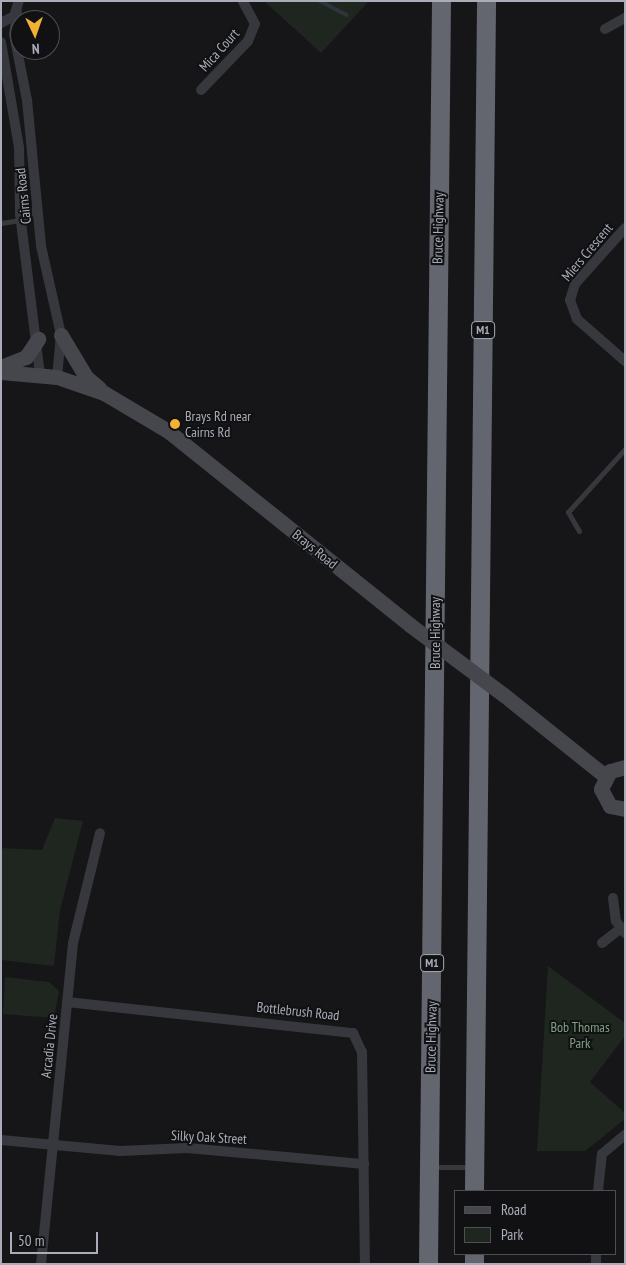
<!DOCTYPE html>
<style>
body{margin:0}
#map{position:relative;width:626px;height:1265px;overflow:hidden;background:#161618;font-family:"PT Sans Narrow",sans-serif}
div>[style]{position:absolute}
.green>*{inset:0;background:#1e261f}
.stream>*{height:4px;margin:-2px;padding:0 2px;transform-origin:2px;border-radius:2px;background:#2c353c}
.lane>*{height:5px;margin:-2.5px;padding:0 2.5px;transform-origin:2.5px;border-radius:2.5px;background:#37383d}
.street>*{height:10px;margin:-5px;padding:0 5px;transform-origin:5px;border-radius:5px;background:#37383d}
.secondary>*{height:15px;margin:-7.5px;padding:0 7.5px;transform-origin:7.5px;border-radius:7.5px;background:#45474d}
.highway>*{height:19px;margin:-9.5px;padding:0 9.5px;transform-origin:9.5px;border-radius:9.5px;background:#63666e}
.secondary-bridge>*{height:15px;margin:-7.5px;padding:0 7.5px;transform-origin:7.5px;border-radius:7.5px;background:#45474d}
.dots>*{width:14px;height:14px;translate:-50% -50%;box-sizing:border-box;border:2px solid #111113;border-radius:50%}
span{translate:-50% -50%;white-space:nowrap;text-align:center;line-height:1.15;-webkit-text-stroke:4px #111113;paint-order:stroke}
.shield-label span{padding:1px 4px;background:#111113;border:1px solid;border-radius:4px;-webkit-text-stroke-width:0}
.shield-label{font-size:12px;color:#a8adb8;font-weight:700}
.street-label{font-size:14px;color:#a8adb8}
.poi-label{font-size:14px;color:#a8adb8}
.left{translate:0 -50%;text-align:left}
.park-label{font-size:14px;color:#7fa381}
.frame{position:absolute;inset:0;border:2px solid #a8adb8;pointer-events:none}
.legend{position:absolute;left:454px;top:1190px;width:162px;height:65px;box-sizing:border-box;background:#111113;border:1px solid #4d4f55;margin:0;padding:6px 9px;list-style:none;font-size:15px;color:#a8adb8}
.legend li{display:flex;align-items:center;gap:10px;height:25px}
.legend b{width:25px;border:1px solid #4d4f55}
.north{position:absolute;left:10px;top:10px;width:50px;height:50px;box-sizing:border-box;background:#111113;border:1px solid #4d4f55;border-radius:50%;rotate:177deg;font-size:14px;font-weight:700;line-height:20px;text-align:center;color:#a8adb8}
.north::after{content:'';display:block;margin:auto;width:18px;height:22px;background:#f2b134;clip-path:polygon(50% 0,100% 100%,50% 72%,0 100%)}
.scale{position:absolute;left:10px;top:1232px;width:88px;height:22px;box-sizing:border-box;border:2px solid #a8adb8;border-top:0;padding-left:6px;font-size:15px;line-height:18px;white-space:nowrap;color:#a8adb8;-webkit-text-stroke:4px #111113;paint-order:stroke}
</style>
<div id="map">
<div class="green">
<i style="clip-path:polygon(264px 1px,369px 1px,321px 53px)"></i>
<i style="clip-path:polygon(55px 818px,83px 821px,60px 910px,54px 966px,1px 960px,1px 848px,42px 850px)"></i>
<i style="clip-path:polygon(548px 966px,625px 1023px,625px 1036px,590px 1082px,625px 1113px,625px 1119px,585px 1151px,537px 1151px)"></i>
<i style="clip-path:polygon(5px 977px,49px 982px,59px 991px,54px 1018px,3px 1014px)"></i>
</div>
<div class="stream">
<i style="left:320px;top:1px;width:30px;rotate:28deg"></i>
</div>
<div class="lane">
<i style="left:1px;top:223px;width:26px;rotate:-9deg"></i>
<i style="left:27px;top:219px;width:13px;rotate:-58deg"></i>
<i style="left:579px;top:531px;width:22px;rotate:-120deg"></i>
<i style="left:568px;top:512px;width:85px;rotate:-47.9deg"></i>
<i style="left:433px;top:1167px;width:39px"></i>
</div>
<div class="street">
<i style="left:17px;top:11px;width:23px;rotate:97deg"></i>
<i style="left:14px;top:34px;width:67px;rotate:78.9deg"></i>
<i style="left:27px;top:100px;width:147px;rotate:84.5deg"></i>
<i style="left:41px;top:246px;width:91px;rotate:77.3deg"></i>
<i style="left:61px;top:335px;width:42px;rotate:95.4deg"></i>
<i style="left:1px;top:23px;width:15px;rotate:-28deg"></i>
<i style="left:14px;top:16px;width:16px;rotate:-72deg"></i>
<i style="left:605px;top:29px;width:23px;rotate:-29deg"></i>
<i style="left:1px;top:42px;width:107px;rotate:80.3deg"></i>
<i style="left:19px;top:147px;width:67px;rotate:89.1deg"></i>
<i style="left:20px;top:214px;width:161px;rotate:82.9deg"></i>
<i style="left:201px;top:90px;width:68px;rotate:-46.2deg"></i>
<i style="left:248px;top:41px;width:18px;rotate:-68deg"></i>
<i style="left:255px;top:24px;width:26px;rotate:-118deg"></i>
<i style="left:625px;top:228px;width:75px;rotate:131.8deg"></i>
<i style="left:575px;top:284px;width:17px;rotate:107deg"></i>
<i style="left:570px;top:300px;width:20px;rotate:70deg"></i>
<i style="left:577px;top:319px;width:64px;rotate:41.2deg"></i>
<i style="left:613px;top:898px;width:23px;rotate:83deg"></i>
<i style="left:616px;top:921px;width:15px;rotate:53deg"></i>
<i style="left:602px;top:943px;width:23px;rotate:-38deg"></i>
<i style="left:67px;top:1002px;width:288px;rotate:6.2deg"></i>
<i style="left:353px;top:1033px;width:21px;rotate:65deg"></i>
<i style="left:362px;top:1052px;width:212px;rotate:89.2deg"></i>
<i style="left:1px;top:1140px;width:120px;rotate:5.3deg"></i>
<i style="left:120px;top:1151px;width:67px;rotate:-2.6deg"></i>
<i style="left:187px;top:1148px;width:178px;rotate:5.2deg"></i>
<i style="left:598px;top:1191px;width:37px;rotate:-84deg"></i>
<i style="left:602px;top:1154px;width:30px;rotate:-40deg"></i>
<i style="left:41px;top:1264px;width:323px;rotate:-84.3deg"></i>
<i style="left:73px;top:943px;width:113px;rotate:-76.2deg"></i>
<i style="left:596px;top:1264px;width:10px;rotate:-90deg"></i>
</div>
<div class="secondary">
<i style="left:61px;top:335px;width:49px;rotate:59.2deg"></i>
<i style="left:86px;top:377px;width:17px;rotate:40deg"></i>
<i style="left:1px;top:367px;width:27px;rotate:-22deg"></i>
<i style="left:26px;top:357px;width:22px;rotate:-56deg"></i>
<i style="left:1px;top:372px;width:56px;rotate:5.1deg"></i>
<i style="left:57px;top:377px;width:50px;rotate:18.8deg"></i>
<i style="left:104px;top:393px;width:74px;rotate:30.7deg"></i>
<i style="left:168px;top:431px;width:310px;rotate:38.7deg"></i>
<i style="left:504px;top:695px;width:129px;rotate:38.7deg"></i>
<i style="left:625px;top:767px;width:16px;rotate:165deg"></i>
<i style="left:610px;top:771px;width:20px;rotate:117deg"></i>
<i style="left:601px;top:789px;width:19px;rotate:62deg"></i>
<i style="left:610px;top:806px;width:15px;rotate:11deg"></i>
</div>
<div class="highway">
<i style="left:474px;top:1191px;width:1190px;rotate:-89.42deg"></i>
<i style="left:428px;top:1264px;width:1263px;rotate:-89.41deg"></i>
<i style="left:474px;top:1264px;width:10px;rotate:-90deg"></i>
</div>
<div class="secondary-bridge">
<i style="left:410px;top:625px;width:117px;rotate:36.7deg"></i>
</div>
<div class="dots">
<i style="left:175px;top:424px;background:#f2b134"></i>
</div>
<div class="shield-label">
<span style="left:483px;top:330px">M1</span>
<span style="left:432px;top:963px">M1</span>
</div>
<div class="street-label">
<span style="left:219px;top:50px;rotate:-48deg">Mica Court</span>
<span style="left:23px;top:196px;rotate:-96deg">Cairns Road</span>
<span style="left:438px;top:228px;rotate:-89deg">Bruce Highway</span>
<span style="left:587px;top:252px;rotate:-50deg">Miers Crescent</span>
<span style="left:315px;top:549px;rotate:39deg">Brays Road</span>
<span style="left:435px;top:633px;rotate:-90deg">Bruce Highway</span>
<span style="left:298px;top:1011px;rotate:6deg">Bottlebrush Road</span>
<span style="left:431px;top:1037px;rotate:-89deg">Bruce Highway</span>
<span style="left:49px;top:1046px;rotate:-84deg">Arcadia Drive</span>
<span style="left:209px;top:1137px;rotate:3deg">Silky Oak Street</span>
</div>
<div class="poi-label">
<span class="left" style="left:185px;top:424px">Brays Rd near<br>Cairns Rd</span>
</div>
<div class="park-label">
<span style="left:580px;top:1035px">Bob Thomas<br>Park</span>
</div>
<div class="frame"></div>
<ul class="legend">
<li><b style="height:6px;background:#45474d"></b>Road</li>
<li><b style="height:14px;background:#1e261f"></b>Park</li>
</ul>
<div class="north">N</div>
<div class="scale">50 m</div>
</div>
